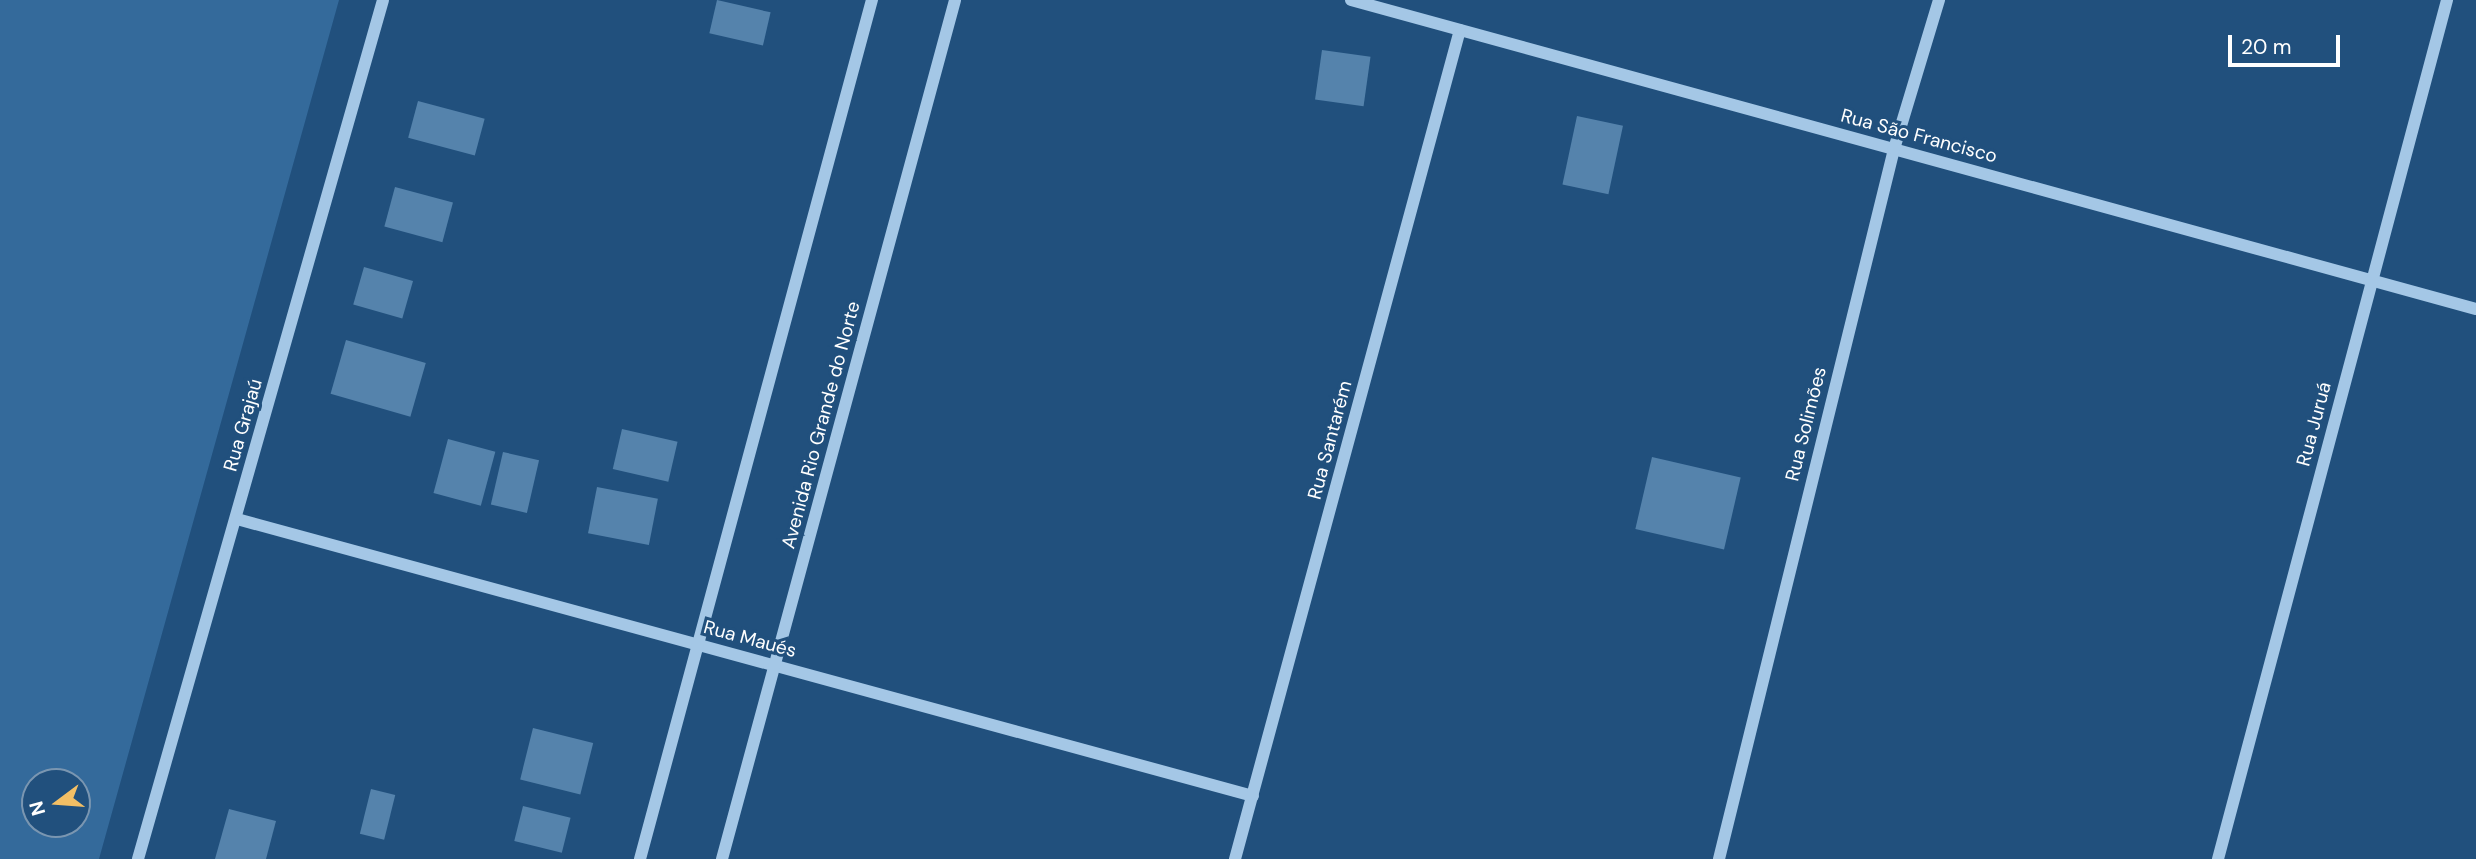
<!DOCTYPE html>
<meta charset="utf-8">
<style>
body{margin:0}
#map{position:relative;width:2476px;height:859px;overflow:hidden;background:#21507d;font-family:"DM Sans",sans-serif}
div>[style]{position:absolute}
.green>*{inset:0;background:#346a9b}
.building>*{inset:0;background:#5583ac;transform-origin:0 0}
.minor>*{height:12px;margin:-6px;padding:0 6px;transform-origin:6px;border-radius:6px;background:#a4c7e6}
span{translate:-50% -50%;white-space:nowrap;text-align:center;line-height:1.15;-webkit-text-stroke:6px #21507d;paint-order:stroke}
.street-label{font-size:19px;color:#fff}
.north{position:absolute;left:21px;top:768px;width:70px;height:70px;box-sizing:border-box;background:#21507d;border:2px solid #7a96b1;border-radius:50%;rotate:254deg;font-size:19px;font-weight:700;line-height:28px;text-align:center;color:#fff}
.north::after{content:'';display:block;margin:auto;width:24px;height:32px;background:#f3bf65;clip-path:polygon(50% 0,100% 100%,50% 72%,0 100%)}
.scale{position:absolute;left:2228px;top:35px;width:112px;height:32px;box-sizing:border-box;border:4px solid #fff;border-top:0;padding-left:9px;font-size:21px;line-height:24px;white-space:nowrap;color:#fff;-webkit-text-stroke:5px #21507d;paint-order:stroke}
</style>
<div id="map">
<div class="green">
<i style="clip-path:polygon(evenodd,0 0,339px 0,99px 859px,0 859px,0 0,35px 782px,77px 782px,77px 824px,35px 824px,35px 782px)"></i>
</div>
<div class="building">
<i style="left:717px;top:0;width:55px;height:34px;rotate:13deg"></i>
<i style="left:1322px;top:50px;width:49px;height:50px;rotate:8deg"></i>
<i style="left:418px;top:101px;width:69px;height:38px;rotate:15deg"></i>
<i style="left:1577px;top:116px;width:47px;height:70px;rotate:12deg"></i>
<i style="left:395px;top:187px;width:60px;height:41px;rotate:15deg"></i>
<i style="left:364px;top:267px;width:51px;height:39px;rotate:16deg"></i>
<i style="left:346px;top:340px;width:83px;height:56px;rotate:16deg"></i>
<i style="left:622px;top:429px;width:57px;height:41px;rotate:13deg"></i>
<i style="left:448px;top:439px;width:49px;height:56px;rotate:15deg"></i>
<i style="left:503px;top:452px;width:37px;height:54px;rotate:13deg"></i>
<i style="left:1652px;top:457px;width:91px;height:74px;rotate:13deg"></i>
<i style="left:597px;top:487px;width:62px;height:47px;rotate:11deg"></i>
<i style="left:533px;top:728px;width:62px;height:53px;rotate:14deg"></i>
<i style="left:371px;top:789px;width:25px;height:46px;rotate:14deg"></i>
<i style="left:523px;top:806px;width:49px;height:36px;rotate:14deg"></i>
<i style="clip-path:polygon(229px 809px,276px 821px,266px 859px,215px 859px)"></i>
</div>
<div class="minor">
<i style="left:1351px;top:0;width:1167px;rotate:15.36deg"></i>
<i style="left:237px;top:519px;width:1053px;rotate:15.25deg"></i>
<i style="left:138px;top:859px;width:893px;rotate:-74.08deg"></i>
<i style="left:640px;top:859px;width:890px;rotate:-74.89deg"></i>
<i style="left:722px;top:859px;width:890px;rotate:-74.82deg"></i>
<i style="left:1235px;top:859px;width:859px;rotate:-74.82deg"></i>
<i style="left:1719px;top:859px;width:731px;rotate:-76.15deg"></i>
<i style="left:1894px;top:149px;width:156px;rotate:-73.2deg"></i>
<i style="left:2218px;top:859px;width:889px;rotate:-75.07deg"></i>
</div>
<div class="street-label">
<span style="left:1919px;top:136px;rotate:15deg">Rua São Francisco</span>
<span style="left:1806px;top:424px;rotate:-76deg">Rua Solimões</span>
<span style="left:2314px;top:424px;rotate:-75deg">Rua Juruá</span>
<span style="left:243px;top:425px;rotate:-74deg">Rua Grajaú</span>
<span style="left:821px;top:425px;rotate:-75deg">Avenida Rio Grande do Norte</span>
<span style="left:1330px;top:440px;rotate:-75deg">Rua Santarém</span>
<span style="left:750px;top:639px;rotate:15deg">Rua Maués</span>
</div>
<div class="north">N</div>
<div class="scale">20 m</div>
</div>
